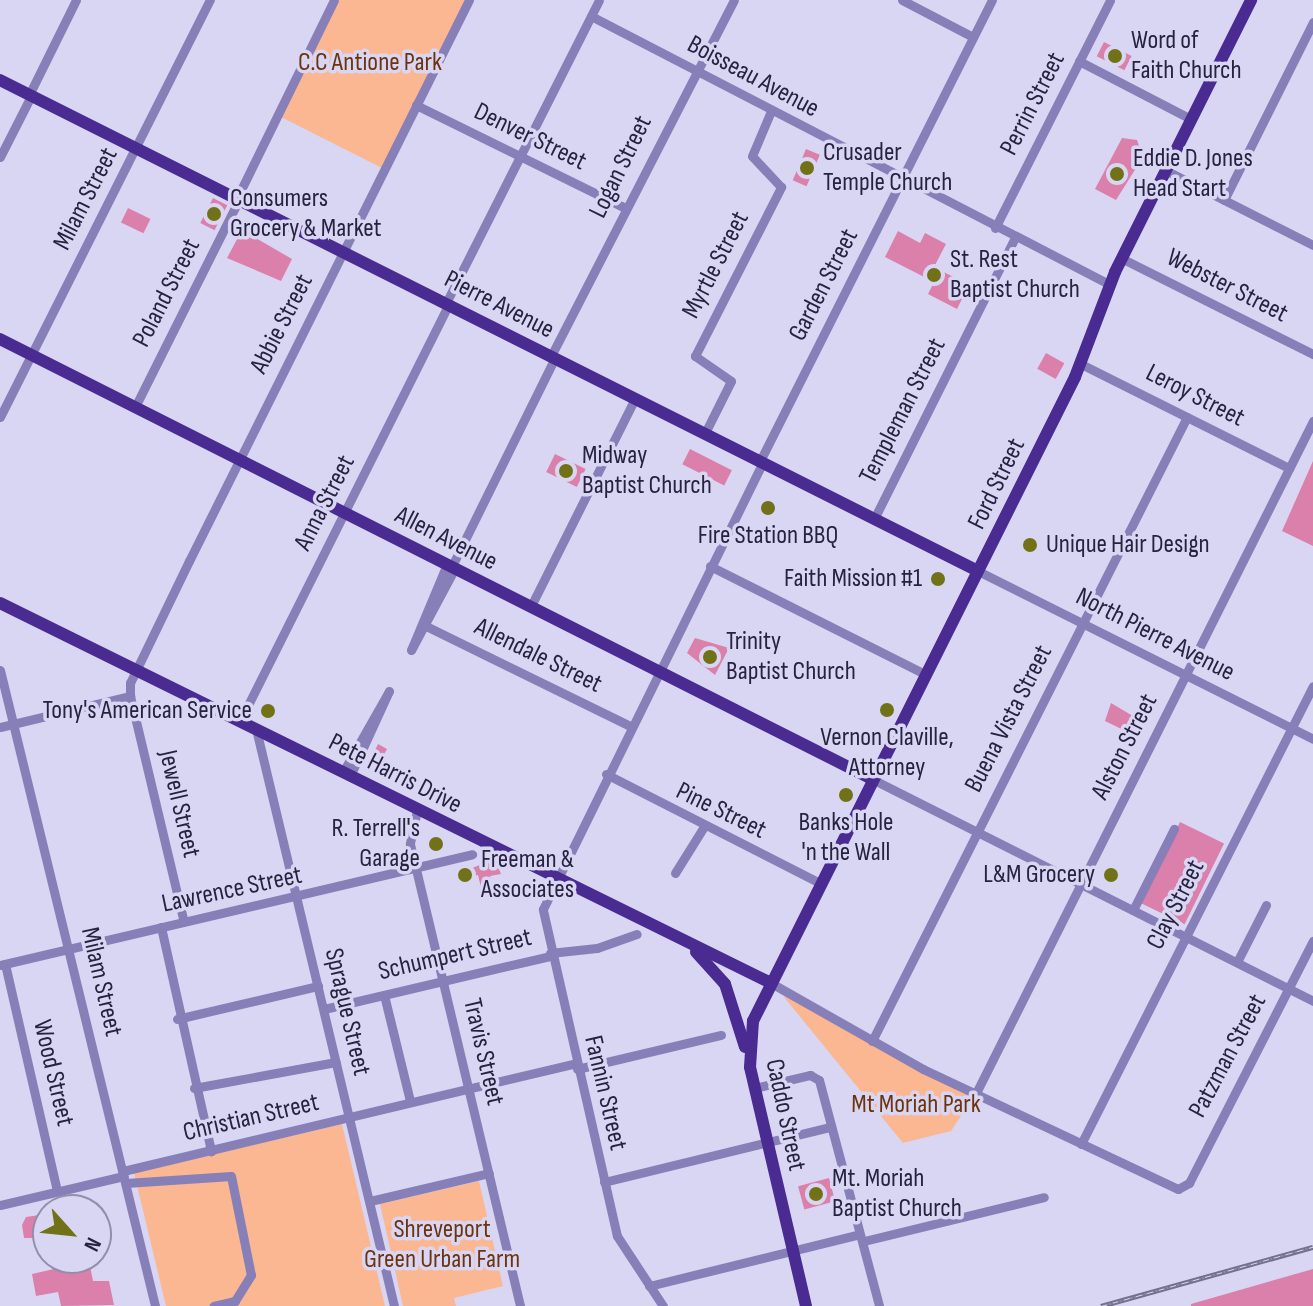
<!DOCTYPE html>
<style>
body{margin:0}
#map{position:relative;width:1313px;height:1306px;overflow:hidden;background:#d9d6f4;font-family:"Sofia Sans Condensed",sans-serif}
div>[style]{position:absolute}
.green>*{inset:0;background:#fab791}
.building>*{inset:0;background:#db7fab;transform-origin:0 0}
.minor>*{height:9px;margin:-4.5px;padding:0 4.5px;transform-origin:4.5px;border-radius:4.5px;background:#877fb7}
.major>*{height:12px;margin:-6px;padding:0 6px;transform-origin:6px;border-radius:6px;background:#492b91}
.rail>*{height:5px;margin-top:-2.5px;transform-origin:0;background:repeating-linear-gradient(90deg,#d9d6f4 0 6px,#736f8c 0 12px);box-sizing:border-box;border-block:2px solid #736f8c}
.dots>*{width:22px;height:22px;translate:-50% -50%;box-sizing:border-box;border:4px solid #d9d6f4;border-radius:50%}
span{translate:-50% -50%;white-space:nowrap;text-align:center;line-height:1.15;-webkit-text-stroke:7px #d9d6f4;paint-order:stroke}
.poi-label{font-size:26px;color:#27223f}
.left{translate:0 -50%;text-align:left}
.right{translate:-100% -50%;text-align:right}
.park-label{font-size:26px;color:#6c340d}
.street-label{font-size:26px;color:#27223f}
.north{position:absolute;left:32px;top:1194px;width:80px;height:80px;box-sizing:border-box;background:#d9d6f4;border:2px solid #928eac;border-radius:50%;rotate:117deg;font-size:22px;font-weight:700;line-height:32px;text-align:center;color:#27223f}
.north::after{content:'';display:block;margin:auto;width:28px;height:36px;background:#717217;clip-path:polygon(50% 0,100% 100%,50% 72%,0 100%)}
</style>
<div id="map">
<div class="green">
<i style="clip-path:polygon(334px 0,469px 0,384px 169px,277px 115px)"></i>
<i style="clip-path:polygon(790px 994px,976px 1093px,951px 1131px,903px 1143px,784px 997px)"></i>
<i style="clip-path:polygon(342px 1124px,385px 1306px,166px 1306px,134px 1173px)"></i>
<i style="clip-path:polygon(479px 1181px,503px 1286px,454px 1298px,456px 1306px,403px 1306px,380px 1204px)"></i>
</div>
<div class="building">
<i style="left:1104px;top:42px;width:31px;height:16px;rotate:27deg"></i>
<i style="clip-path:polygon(1122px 138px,1137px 140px,1143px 157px,1116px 200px,1095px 189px)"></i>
<i style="left:806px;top:149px;width:15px;height:34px;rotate:23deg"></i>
<i style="left:213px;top:198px;width:16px;height:28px;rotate:27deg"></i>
<i style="left:128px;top:208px;width:25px;height:16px;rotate:26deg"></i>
<i style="clip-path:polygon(242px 230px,292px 259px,281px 281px,227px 258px)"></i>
<i style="clip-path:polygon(898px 231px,920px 243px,925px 233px,946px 244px,934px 267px,969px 285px,957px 309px,928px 294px,934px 282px,885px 257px)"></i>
<i style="left:1046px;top:353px;width:21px;height:18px;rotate:29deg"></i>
<i style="left:690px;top:449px;width:47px;height:17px;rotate:27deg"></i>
<i style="left:555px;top:454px;width:34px;height:20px;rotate:26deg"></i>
<i style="clip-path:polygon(1313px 461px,1313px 546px,1282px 531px)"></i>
<i style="clip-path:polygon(695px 638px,729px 648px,715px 675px,687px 653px)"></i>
<i style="clip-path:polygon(1111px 703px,1143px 722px,1136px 736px,1105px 721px)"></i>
<i style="clip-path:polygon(378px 744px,387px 749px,380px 762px,405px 773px,399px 785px,367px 767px)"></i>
<i style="left:1180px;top:822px;width:49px;height:90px;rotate:26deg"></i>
<i style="clip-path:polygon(495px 859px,501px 874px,490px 876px,493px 890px,482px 892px,478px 875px,458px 880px,457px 874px)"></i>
<i style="left:829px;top:1178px;width:24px;height:32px;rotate:75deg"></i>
<i style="clip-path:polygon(46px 1214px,48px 1245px,41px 1246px,40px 1238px,24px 1238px,22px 1225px,26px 1217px)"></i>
<i style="clip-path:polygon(89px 1261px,93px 1281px,109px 1281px,114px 1305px,61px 1306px,58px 1292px,36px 1296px,32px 1274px)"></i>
<i style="clip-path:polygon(1313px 1269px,1313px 1306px,1191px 1306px,1191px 1304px)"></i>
</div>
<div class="minor">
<i style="left:902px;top:0;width:80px;rotate:27.5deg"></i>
<i style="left:591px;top:16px;width:583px;rotate:27.36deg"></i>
<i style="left:1079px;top:61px;width:126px;rotate:27.4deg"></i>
<i style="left:29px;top:95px;width:106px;rotate:-63.7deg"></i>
<i style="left:416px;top:105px;width:233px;rotate:26.2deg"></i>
<i style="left:0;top:157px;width:68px;rotate:-63.1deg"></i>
<i style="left:1165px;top:170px;width:166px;rotate:26.9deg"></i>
<i style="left:237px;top:198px;width:220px;rotate:-63.9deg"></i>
<i style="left:1224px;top:200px;width:199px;rotate:-63.4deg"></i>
<i style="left:995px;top:228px;width:255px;rotate:-63.2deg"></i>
<i style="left:1121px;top:258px;width:215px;rotate:26.6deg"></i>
<i style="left:446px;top:303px;width:339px;rotate:-63.2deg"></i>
<i style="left:551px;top:356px;width:400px;rotate:-62.8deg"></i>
<i style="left:1081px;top:364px;width:233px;rotate:26.6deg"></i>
<i style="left:135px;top:407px;width:233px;rotate:-63.4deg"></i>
<i style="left:0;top:417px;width:467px;rotate:-63.3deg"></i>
<i style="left:705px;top:433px;width:58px;rotate:-63.4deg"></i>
<i style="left:731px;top:381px;width:44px;rotate:-145.2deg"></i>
<i style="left:695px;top:356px;width:190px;rotate:-63deg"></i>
<i style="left:781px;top:187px;width:42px;rotate:-133.1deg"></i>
<i style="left:752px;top:156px;width:49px;rotate:-67.1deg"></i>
<i style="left:760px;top:461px;width:516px;rotate:-63.29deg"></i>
<i style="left:874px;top:519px;width:314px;rotate:-63.4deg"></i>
<i style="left:447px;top:564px;width:93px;rotate:112.7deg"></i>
<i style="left:411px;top:650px;width:93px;rotate:-61.8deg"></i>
<i style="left:452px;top:566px;width:232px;rotate:-63.7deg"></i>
<i style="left:710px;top:566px;width:241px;rotate:26.7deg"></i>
<i style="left:978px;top:571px;width:375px;rotate:26.6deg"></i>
<i style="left:531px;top:606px;width:233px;rotate:-63.4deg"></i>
<i style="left:426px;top:626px;width:227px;rotate:26.1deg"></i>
<i style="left:0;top:670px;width:655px;rotate:76.3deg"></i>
<i style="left:130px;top:696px;width:232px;rotate:76.6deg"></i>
<i style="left:240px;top:721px;width:466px;rotate:-63.4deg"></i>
<i style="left:0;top:727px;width:134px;rotate:-13.4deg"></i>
<i style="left:130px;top:696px;width:13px;rotate:-90deg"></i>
<i style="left:130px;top:683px;width:136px;rotate:-64.2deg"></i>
<i style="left:189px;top:561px;width:627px;rotate:-63.48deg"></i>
<i style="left:256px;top:729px;width:593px;rotate:76.55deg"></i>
<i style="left:343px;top:772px;width:93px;rotate:-60.4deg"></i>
<i style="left:389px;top:691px;width:94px;rotate:114.6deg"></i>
<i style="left:606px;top:774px;width:240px;rotate:27deg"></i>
<i style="left:872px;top:779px;width:494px;rotate:26.7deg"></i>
<i style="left:417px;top:810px;width:35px;rotate:102deg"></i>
<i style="left:410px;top:844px;width:475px;rotate:76.6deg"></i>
<i style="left:675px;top:873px;width:53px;rotate:-58.1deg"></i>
<i style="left:1133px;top:910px;width:91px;rotate:-63.2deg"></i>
<i style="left:161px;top:927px;width:230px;rotate:77.4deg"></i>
<i style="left:550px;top:953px;width:47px;rotate:-6.1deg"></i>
<i style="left:597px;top:948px;width:42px;rotate:-19.3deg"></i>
<i style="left:1237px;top:962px;width:64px;rotate:-63deg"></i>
<i style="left:5px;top:964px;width:233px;rotate:77.1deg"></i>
<i style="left:0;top:965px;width:485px;rotate:-13.2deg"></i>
<i style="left:771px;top:983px;width:175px;rotate:29.5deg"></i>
<i style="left:923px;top:1069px;width:282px;rotate:25.2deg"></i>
<i style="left:1178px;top:1189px;width:13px;rotate:-29deg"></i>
<i style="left:1189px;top:1183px;width:272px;rotate:-62.9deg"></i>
<i style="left:384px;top:995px;width:109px;rotate:76.2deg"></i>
<i style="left:324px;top:1009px;width:232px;rotate:-13.2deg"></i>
<i style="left:177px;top:1019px;width:145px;rotate:-13.2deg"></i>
<i style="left:872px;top:1041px;width:699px;rotate:-63.22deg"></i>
<i style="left:577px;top:1069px;width:148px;rotate:-13.3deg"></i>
<i style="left:194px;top:1088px;width:144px;rotate:-10.4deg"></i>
<i style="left:755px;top:1088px;width:57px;rotate:-13.3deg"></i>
<i style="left:810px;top:1075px;width:10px;rotate:29deg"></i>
<i style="left:819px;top:1080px;width:234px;rotate:75.1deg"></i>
<i style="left:976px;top:1093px;width:752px;rotate:-63.37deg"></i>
<i style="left:1081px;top:1144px;width:513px;rotate:-63.14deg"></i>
<i style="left:123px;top:1171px;width:466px;rotate:-13.4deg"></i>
<i style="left:604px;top:1182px;width:233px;rotate:-13.7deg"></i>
<i style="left:126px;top:1183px;width:105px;rotate:-3.8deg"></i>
<i style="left:231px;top:1176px;width:101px;rotate:78.6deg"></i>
<i style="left:251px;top:1275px;width:31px;rotate:122deg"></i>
<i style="left:235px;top:1301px;width:22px;rotate:167deg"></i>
<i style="left:370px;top:1201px;width:122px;rotate:-13.2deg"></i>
<i style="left:0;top:1205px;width:127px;rotate:-13.2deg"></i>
<i style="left:864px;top:1241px;width:185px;rotate:-13.7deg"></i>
<i style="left:649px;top:1286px;width:214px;rotate:-13.8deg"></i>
<i style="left:663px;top:1306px;width:84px;rotate:-123.3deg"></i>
<i style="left:617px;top:1236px;width:335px;rotate:-102.8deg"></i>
<i style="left:543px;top:909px;width:497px;rotate:-63.8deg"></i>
</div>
<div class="major">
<i style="left:0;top:80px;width:1094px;rotate:26.66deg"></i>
<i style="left:0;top:339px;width:977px;rotate:26.77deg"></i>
<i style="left:0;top:603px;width:860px;rotate:26.24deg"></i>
<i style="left:696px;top:952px;width:43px;rotate:47.8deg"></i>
<i style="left:725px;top:984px;width:66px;rotate:72.4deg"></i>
<i style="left:806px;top:1306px;width:245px;rotate:-103.2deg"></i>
<i style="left:750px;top:1067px;width:46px;rotate:-86.3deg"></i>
<i style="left:753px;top:1021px;width:720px;rotate:-63.43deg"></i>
<i style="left:1075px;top:377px;width:112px;rotate:-69.1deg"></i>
<i style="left:1115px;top:272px;width:304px;rotate:-63.4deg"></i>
</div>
<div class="rail">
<i style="left:1101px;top:1306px;width:220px;rotate:-15.6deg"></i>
</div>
<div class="dots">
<i style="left:1115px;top:56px;background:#717217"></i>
<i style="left:807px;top:168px;background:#717217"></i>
<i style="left:1117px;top:174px;background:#717217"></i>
<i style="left:214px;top:214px;background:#717217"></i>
<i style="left:934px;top:275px;background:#717217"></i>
<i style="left:566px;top:471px;background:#717217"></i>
<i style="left:768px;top:508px;background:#717217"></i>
<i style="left:1030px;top:545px;background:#717217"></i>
<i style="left:938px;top:579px;background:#717217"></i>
<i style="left:710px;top:657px;background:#717217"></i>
<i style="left:887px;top:710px;background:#717217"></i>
<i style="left:268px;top:711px;background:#717217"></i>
<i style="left:846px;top:795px;background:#717217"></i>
<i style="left:436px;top:844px;background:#717217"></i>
<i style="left:465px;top:875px;background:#717217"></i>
<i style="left:1111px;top:875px;background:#717217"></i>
<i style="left:816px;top:1194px;background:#717217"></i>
</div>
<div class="poi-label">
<span class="left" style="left:1131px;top:56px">Word of<br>Faith Church</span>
<span class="left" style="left:823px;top:168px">Crusader<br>Temple Church</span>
<span class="left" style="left:1133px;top:174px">Eddie D. Jones<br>Head Start</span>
<span class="left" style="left:230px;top:214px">Consumers<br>Grocery &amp; Market</span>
<span class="left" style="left:950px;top:275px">St. Rest<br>Baptist Church</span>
<span class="left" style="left:582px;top:471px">Midway<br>Baptist Church</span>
<span style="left:768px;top:536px">Fire Station BBQ</span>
<span class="left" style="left:1046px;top:545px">Unique Hair Design</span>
<span class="right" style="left:922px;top:579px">Faith Mission #1</span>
<span class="left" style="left:726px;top:657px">Trinity<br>Baptist Church</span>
<span class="right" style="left:252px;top:711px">Tony's American Service</span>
<span style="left:887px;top:753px">Vernon Claville,<br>Attorney</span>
<span style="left:846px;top:838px">Banks Hole<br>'n the Wall</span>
<span class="right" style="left:420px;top:844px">R. Terrell's<br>Garage</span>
<span class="left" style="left:481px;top:875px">Freeman &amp;<br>Associates</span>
<span class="right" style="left:1095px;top:875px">L&amp;M Grocery</span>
<span class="left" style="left:832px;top:1194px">Mt. Moriah<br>Baptist Church</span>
</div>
<div class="park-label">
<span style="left:370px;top:63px">C.C Antione Park</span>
<span style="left:916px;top:1105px">Mt Moriah Park</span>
<span style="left:442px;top:1245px">Shreveport<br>Green Urban Farm</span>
</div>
<div class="street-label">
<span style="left:753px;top:77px;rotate:28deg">Boisseau Avenue</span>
<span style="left:1033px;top:104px;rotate:-63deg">Perrin Street</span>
<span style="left:530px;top:137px;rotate:26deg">Denver Street</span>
<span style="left:621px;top:167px;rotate:-64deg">Logan Street</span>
<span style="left:86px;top:199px;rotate:-63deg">Milam Street</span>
<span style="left:716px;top:265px;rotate:-63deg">Myrtle Street</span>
<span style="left:824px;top:285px;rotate:-63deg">Garden Street</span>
<span style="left:1227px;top:286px;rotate:27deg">Webster Street</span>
<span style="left:167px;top:293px;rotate:-63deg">Poland Street</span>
<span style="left:499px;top:305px;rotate:27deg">Pierre Avenue</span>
<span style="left:282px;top:324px;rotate:-63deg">Abbie Street</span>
<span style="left:1195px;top:396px;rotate:27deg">Leroy Street</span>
<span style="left:903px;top:411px;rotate:-63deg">Templeman Street</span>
<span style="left:997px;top:484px;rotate:-64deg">Ford Street</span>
<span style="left:325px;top:503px;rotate:-63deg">Anna Street</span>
<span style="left:446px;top:539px;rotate:27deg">Allen Avenue</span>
<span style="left:1155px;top:635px;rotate:27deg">North Pierre Avenue</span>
<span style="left:538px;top:656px;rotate:26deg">Allendale Street</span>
<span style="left:1009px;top:719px;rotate:-63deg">Buena Vista Street</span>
<span style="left:1125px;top:747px;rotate:-63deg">Alston Street</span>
<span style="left:395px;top:774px;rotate:27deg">Pete Harris Drive</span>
<span style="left:179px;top:804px;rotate:77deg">Jewell Street</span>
<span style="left:721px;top:811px;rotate:26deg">Pine Street</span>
<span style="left:232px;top:890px;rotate:-12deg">Lawrence Street</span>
<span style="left:1176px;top:905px;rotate:-63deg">Clay Street</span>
<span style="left:455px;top:955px;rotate:-13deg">Schumpert Street</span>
<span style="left:101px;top:982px;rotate:77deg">Milam Street</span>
<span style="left:347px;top:1012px;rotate:77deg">Sprague Street</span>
<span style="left:483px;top:1052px;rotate:77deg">Travis Street</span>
<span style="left:1228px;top:1056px;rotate:-62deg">Patzman Street</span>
<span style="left:53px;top:1073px;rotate:77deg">Wood Street</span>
<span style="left:605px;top:1093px;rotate:77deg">Fannin Street</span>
<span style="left:785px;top:1115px;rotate:78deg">Caddo Street</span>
<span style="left:251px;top:1118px;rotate:-13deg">Christian Street</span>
</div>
<div class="north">N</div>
</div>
